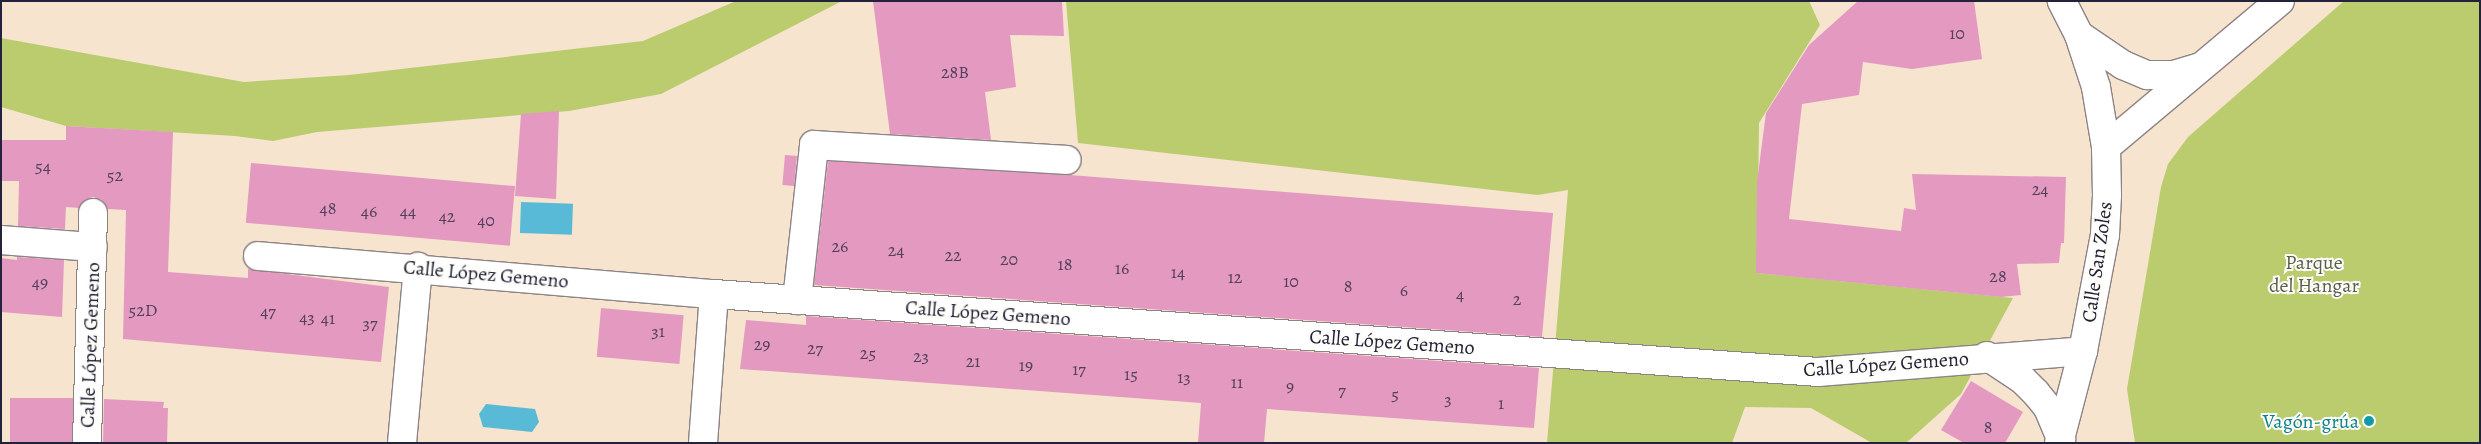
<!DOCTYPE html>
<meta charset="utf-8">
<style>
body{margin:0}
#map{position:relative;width:2481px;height:444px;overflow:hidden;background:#f6e4cf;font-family:Alegreya,serif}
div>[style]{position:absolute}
.green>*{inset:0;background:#bbcc6f}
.water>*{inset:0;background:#59bad8;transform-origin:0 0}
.building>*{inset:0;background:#e499c0;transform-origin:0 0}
.roads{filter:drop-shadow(1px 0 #8c8385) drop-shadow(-1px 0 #8c8385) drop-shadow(0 1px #8c8385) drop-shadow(0 -1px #8c8385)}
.minor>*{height:28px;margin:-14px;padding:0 14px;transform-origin:14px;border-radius:14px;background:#fff}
.dots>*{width:14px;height:14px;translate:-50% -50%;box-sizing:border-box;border:2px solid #fdfcf7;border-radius:50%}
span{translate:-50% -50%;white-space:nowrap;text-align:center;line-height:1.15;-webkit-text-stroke:4px #fdfcf7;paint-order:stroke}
.number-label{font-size:18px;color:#52405c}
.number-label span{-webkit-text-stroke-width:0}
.street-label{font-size:20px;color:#22223b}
.park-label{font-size:20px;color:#585e4d}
.culture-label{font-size:20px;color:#0d838f}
.right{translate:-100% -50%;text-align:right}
.frame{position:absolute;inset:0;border:2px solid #22223b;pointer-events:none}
</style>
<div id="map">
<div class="green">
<i style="clip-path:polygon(736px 1px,842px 1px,661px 94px,569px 111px,317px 132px,273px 141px,235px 136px,66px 126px,1px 107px,1px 38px,244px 82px,349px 75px,643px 41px)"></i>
<i style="clip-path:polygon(1066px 1px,1809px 1px,1820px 25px,1759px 123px,1757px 273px,2013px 298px,1961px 394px,1906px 443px,1872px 443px,1811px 408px,1745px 407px,1732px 443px,1547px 443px,1568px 190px,1538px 195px,1078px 143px)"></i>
<i style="clip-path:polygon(2344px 1px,2480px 1px,2480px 443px,2135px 443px,2127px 389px,2161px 187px,2168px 164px,2188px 137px)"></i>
</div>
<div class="water">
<i style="left:521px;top:202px;width:52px;height:31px;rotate:2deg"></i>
<i style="clip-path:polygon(486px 404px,535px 409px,539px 422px,532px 432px,483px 427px,479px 414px)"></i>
</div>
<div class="building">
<i style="clip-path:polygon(873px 1px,1062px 1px,1064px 36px,1010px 35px,1016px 87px,985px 92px,991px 140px,890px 134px)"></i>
<i style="clip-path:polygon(1858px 1px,1974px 1px,1982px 59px,1912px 69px,1863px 62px,1859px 95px,1802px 104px,1789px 219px,1901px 231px,1904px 208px,1916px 210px,1912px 174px,2066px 177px,2064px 243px,2061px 243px,2059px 263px,2017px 264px,2021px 295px,2001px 297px,1756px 273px,1757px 182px,1766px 113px,1809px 45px)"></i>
<i style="clip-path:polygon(559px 111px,556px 199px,515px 196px,521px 114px)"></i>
<i style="clip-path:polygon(66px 126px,173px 132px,168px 272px,248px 278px,248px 269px,389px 287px,381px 362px,123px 339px,126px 210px,108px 209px,102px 200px,93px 197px,85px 200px,79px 208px,66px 207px,65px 229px,18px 226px,19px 181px,1px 181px,1px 140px,66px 140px)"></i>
<i style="left:785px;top:155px;width:12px;height:30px;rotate:5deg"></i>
<i style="clip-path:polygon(828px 161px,1070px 175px,1553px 213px,1542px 337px,814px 285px)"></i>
<i style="left:251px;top:163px;width:265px;height:60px;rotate:5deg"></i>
<i style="clip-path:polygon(17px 257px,64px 260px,62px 317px,1px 312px,1px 258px,17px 260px)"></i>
<i style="left:601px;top:308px;width:83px;height:49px;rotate:5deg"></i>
<i style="clip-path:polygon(806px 316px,1539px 368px,1534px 428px,1267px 409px,1264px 443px,1198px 443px,1201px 403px,740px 369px,746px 320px,806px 325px)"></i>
<i style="clip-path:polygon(1971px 381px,2023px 412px,2005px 443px,1964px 443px,1941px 430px)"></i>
<i style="left:10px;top:398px;width:63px;height:45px"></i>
<i style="clip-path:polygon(104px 399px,164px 402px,163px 408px,168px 408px,167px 443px,103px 443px)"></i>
</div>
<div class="roads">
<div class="minor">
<i style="left:2079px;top:35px;width:53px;rotate:34.3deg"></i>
<i style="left:2123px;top:65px;width:26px;rotate:23deg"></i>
<i style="left:2147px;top:75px;width:27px"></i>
<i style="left:2174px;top:75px;width:27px;rotate:-17deg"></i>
<i style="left:2106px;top:147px;width:227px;rotate:-40deg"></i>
<i style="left:1px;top:240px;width:92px;rotate:4.4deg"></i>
<i style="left:258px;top:256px;width:458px;rotate:4.8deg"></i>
<i style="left:714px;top:294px;width:1107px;rotate:4.04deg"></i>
<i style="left:1818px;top:372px;width:266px;rotate:-4.5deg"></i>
<i style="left:797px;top:300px;width:156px;rotate:-83.7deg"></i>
<i style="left:814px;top:145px;width:253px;rotate:3.4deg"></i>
<i style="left:1987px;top:356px;width:43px;rotate:33.7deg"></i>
<i style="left:2023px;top:380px;width:18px;rotate:45deg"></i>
<i style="left:2036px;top:393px;width:19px;rotate:51deg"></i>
<i style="left:2048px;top:408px;width:34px;rotate:67deg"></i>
<i style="left:87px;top:443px;width:230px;rotate:-88.5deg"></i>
<i style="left:402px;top:443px;width:177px;rotate:-84.8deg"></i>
<i style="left:703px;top:443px;width:149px;rotate:-85.8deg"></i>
<i style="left:2059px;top:443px;width:95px;rotate:-75.4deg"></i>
<i style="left:2083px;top:351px;width:118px;rotate:-79.3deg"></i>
<i style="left:2105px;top:235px;width:40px;rotate:-87.1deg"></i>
<i style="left:2107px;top:195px;width:48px;rotate:-91.2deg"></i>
<i style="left:2106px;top:147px;width:61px;rotate:-99.5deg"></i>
<i style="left:2096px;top:87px;width:55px;rotate:-108.1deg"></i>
<i style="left:2079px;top:35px;width:38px;rotate:-117deg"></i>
</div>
</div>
<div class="dots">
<i style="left:2369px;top:421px;background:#0f9aa8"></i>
</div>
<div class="number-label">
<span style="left:1957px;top:33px">10</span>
<span style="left:955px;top:72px">28B</span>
<span style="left:43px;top:166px">54</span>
<span style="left:115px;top:175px">52</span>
<span style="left:2040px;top:189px">24</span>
<span style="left:328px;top:208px">48</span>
<span style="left:369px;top:211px">46</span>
<span style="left:408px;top:211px">44</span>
<span style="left:447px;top:216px">42</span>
<span style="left:486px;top:220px">40</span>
<span style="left:840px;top:246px">26</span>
<span style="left:896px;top:250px">24</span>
<span style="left:953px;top:255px">22</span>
<span style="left:1009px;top:259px">20</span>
<span style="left:1065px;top:264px">18</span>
<span style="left:1122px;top:268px">16</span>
<span style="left:1178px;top:272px">14</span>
<span style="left:1998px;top:276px">28</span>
<span style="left:1235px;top:277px">12</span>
<span style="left:1291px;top:281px">10</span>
<span style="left:40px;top:282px">49</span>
<span style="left:1348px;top:286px">8</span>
<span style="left:1404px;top:290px">6</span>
<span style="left:1460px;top:294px">4</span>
<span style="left:1517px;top:299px">2</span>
<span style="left:143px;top:310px">52D</span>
<span style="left:268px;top:311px">47</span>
<span style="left:307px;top:317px">43</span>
<span style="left:328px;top:318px">41</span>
<span style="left:370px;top:323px">37</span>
<span style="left:658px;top:331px">31</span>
<span style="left:762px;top:344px">29</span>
<span style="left:815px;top:348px">27</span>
<span style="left:868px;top:353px">25</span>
<span style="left:921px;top:356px">23</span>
<span style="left:973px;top:361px">21</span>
<span style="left:1026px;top:365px">19</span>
<span style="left:1079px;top:369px">17</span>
<span style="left:1131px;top:374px">15</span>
<span style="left:1184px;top:377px">13</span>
<span style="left:1237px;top:382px">11</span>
<span style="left:1290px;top:386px">9</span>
<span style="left:1342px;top:390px">7</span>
<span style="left:1395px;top:394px">5</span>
<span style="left:1448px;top:399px">3</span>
<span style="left:1501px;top:403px">1</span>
<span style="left:1988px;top:427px">8</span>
</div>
<div class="street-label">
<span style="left:2097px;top:262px;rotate:-82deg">Calle San Zoles</span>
<span style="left:486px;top:274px;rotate:5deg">Calle López Gemeno</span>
<span style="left:988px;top:313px;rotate:4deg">Calle López Gemeno</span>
<span style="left:1392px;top:342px;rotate:4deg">Calle López Gemeno</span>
<span style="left:90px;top:345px;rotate:-88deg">Calle López Gemeno</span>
<span style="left:1886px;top:364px;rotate:-4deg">Calle López Gemeno</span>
</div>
<div class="park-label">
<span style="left:2314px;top:274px">Parque<br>del Hangar</span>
</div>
<div class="culture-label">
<span class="right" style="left:2359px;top:421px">Vagón-grúa</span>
</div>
<div class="frame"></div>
</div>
